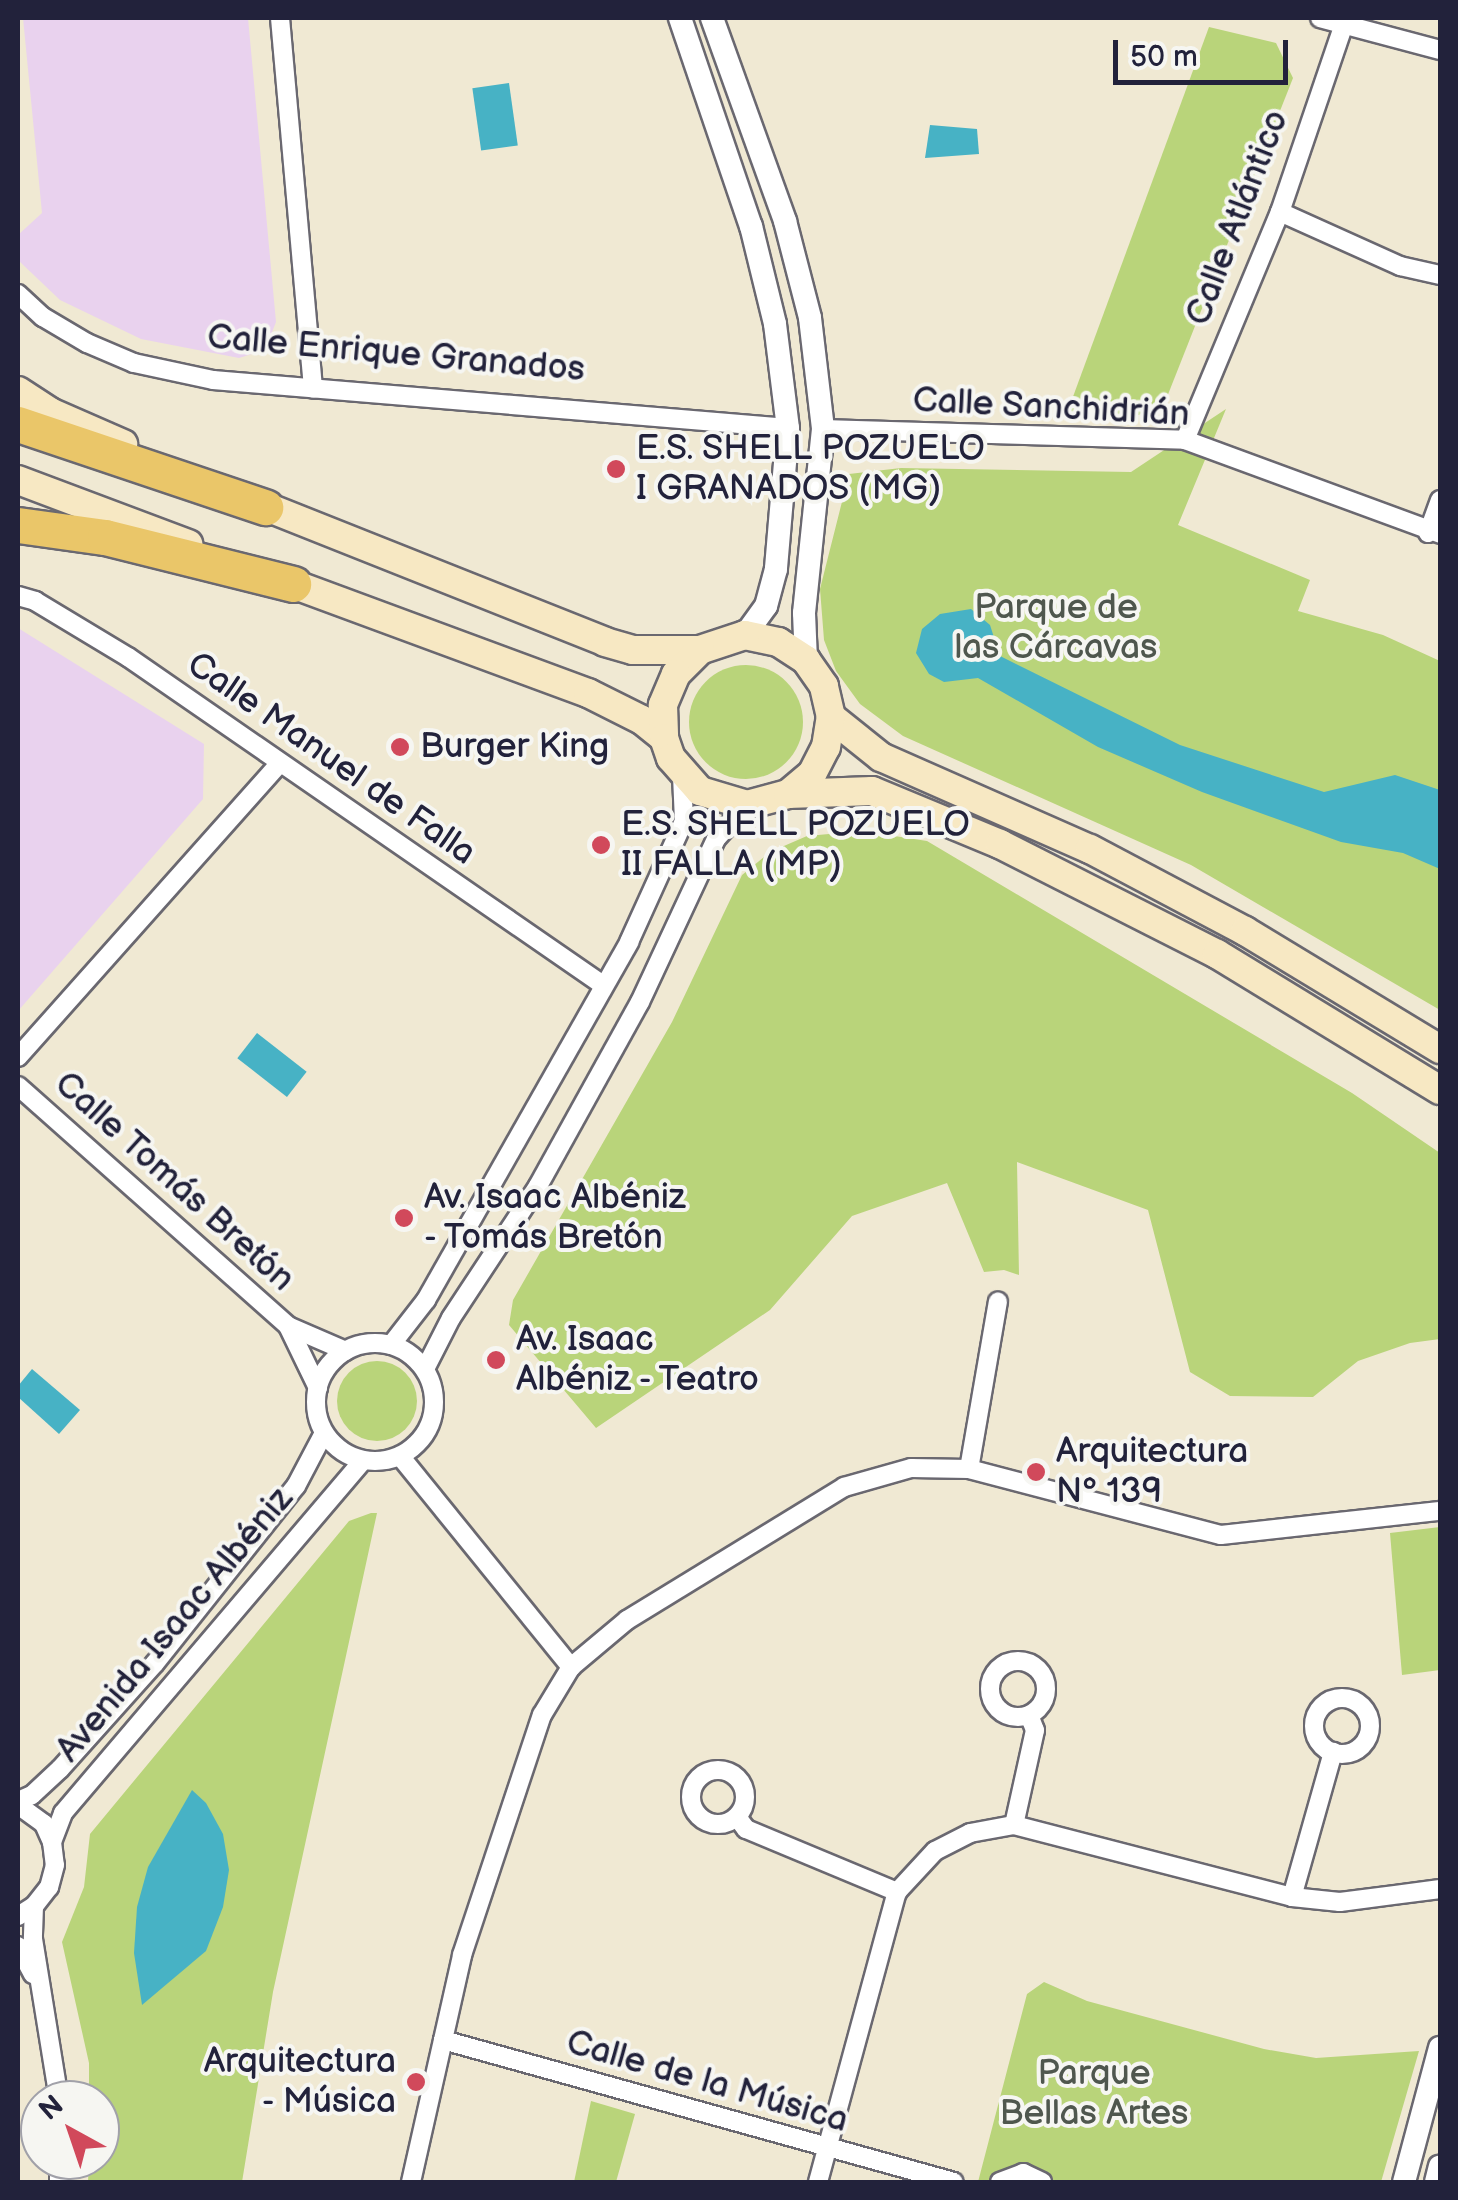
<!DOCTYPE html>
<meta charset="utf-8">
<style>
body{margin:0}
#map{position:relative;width:1458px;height:2200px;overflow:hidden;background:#f0e9d3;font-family:"Balsamiq Sans",sans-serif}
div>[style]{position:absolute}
.built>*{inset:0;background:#e9d2ee}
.green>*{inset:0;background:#b9d47a}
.round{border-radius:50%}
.water>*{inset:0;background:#47b2c5;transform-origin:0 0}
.roads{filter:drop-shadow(2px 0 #6a6870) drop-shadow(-2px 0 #6a6870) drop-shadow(0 2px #6a6870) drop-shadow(0 -2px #6a6870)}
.minor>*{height:18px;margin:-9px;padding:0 9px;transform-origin:9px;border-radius:9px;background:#fff}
.minor>.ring{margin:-9px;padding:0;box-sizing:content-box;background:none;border:18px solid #fff;border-radius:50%}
.tertiary>*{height:22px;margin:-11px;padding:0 11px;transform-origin:11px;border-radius:11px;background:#fff}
.secondary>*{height:28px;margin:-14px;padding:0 14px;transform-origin:14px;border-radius:14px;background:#f7e8c3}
.motorway>*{height:35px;margin:-17.5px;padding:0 17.5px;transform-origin:17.5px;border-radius:17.5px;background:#eac669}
.dots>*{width:28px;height:28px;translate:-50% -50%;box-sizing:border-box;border:5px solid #f6f6f2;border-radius:50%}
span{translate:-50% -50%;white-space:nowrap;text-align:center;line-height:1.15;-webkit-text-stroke:8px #f6f6f2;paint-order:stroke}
.street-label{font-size:35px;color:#22223b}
.poi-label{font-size:35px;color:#22223b}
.left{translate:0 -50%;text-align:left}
.right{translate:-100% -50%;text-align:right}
.park-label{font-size:35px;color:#4f574e}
.frame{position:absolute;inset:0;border:20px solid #22223b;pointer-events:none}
.north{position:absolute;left:20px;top:2080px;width:100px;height:100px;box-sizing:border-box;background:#f6f6f2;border:2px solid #a1a1a9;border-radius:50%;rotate:320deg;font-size:28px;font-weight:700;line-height:40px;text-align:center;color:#22223b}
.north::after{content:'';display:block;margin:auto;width:35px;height:45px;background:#d1495b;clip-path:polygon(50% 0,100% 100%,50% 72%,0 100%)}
.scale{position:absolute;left:1113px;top:40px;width:175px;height:45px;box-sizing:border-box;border:5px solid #22223b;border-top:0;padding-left:12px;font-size:30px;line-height:35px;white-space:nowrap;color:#22223b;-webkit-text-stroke:8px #f6f6f2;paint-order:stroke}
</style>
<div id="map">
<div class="built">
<i style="clip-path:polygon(23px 18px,248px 18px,276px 322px,265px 350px,239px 358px,141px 339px,60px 300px,18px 260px,18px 235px,42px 213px)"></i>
<i style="clip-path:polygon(18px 628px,204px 744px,203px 799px,18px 1011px)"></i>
</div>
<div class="green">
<i style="clip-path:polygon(1209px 27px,1276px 43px,1293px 78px,1167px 397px,1139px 415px,1067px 413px)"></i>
<i style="clip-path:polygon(1226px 409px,1178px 525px,1310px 580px,1298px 611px,1383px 635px,1440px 661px,1440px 1010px,1191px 865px,903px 736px,860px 704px,836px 671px,824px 640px,820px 589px,849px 474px,901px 468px,1131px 472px)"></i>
<i class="round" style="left:689px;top:665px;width:114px;height:114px"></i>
<i style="clip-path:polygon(862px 831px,927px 841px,1352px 1093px,1440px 1153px,1440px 1339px,1410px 1343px,1358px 1361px,1313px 1397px,1230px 1396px,1190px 1372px,1148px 1210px,1017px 1162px,1019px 1275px,1004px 1270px,984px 1272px,947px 1183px,852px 1216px,770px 1310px,596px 1428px,509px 1325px,513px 1300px,672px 1022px,742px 875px,770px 852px,807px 836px)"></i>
<i class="round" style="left:337px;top:1361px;width:80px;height:80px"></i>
<i style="clip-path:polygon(371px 1513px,377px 1513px,273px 1992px,242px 2182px,88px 2182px,89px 2160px,100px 2160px,100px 2100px,89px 2100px,89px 2063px,62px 1942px,84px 1887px,90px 1834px,349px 1521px)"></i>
<i style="clip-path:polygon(1440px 1527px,1440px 1670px,1402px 1675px,1390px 1533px)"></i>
<i style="clip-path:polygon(1044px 1982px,1087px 2001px,1264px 2049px,1316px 2058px,1419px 2051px,1381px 2182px,978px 2182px,1027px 1994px)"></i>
<i style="clip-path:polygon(591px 2101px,635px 2114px,616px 2182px,574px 2182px)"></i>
</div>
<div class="water">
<i style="left:509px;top:83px;width:63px;height:37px;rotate:82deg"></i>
<i style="clip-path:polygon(930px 125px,977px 129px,979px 154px,925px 158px)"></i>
<i style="clip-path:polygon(971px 609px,990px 625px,1000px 656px,1180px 745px,1324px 792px,1395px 775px,1440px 790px,1440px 869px,1403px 853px,1341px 842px,1202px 792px,1098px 747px,978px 678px,944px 682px,929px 674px,916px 653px,922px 629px,940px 614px)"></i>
<i style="left:257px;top:1033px;width:63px;height:32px;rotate:38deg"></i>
<i style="clip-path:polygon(32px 1369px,80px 1410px,59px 1434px,18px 1397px,18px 1386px)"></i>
<i style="clip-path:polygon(192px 1790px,206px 1803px,223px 1834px,229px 1870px,223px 1907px,206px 1951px,142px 2005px,134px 1953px,137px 1907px,148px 1867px)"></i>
</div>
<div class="roads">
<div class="minor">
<i style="left:280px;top:18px;width:372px;rotate:84.9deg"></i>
<i style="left:1320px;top:18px;width:124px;rotate:14.9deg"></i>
<i style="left:1280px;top:212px;width:132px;rotate:24.2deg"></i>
<i style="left:1400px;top:266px;width:41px;rotate:12.7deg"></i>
<i style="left:18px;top:294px;width:34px;rotate:43deg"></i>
<i style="left:43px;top:317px;width:51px;rotate:30.6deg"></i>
<i style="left:87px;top:343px;width:51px;rotate:23.1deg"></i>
<i style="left:134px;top:363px;width:81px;rotate:12.1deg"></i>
<i style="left:213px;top:380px;width:577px;rotate:4.77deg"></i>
<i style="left:823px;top:429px;width:362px;rotate:1.7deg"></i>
<i style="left:1185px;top:440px;width:272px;rotate:20.2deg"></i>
<i style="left:1185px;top:440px;width:247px;rotate:-67.4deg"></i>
<i style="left:1280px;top:212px;width:205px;rotate:-71.2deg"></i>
<i style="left:1428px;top:533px;width:35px;rotate:-70deg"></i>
<i style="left:18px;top:596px;width:18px;rotate:16deg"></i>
<i style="left:35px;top:601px;width:109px;rotate:31.1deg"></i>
<i style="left:128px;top:657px;width:577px;rotate:34.63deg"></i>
<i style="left:18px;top:1057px;width:392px;rotate:-48.3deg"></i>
<i style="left:18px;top:1086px;width:361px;rotate:41.6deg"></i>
<i style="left:288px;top:1326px;width:63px;rotate:23.3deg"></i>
<i style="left:288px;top:1326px;width:69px;rotate:64.2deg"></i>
<i class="ring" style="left:316px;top:1343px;width:100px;height:100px"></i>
<i style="left:391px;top:1345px;width:57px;rotate:-52.1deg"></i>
<i style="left:426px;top:1300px;width:412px;rotate:-60.4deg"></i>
<i style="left:629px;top:942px;width:133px;rotate:-65.6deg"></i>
<i style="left:684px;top:821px;width:46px;rotate:-92.5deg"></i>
<i style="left:425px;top:1369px;width:57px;rotate:-63deg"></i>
<i style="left:451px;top:1318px;width:158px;rotate:-56.6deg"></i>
<i style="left:538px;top:1186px;width:210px;rotate:-61deg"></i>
<i style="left:640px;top:1002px;width:180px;rotate:-65deg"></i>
<i style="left:716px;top:839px;width:46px;rotate:-47.6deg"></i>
<i style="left:400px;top:1456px;width:272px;rotate:51deg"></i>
<i style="left:969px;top:1469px;width:170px;rotate:-80.2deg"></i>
<i class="ring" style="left:990px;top:1661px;width:38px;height:38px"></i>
<i class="ring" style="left:1314px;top:1698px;width:38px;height:38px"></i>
<i class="ring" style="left:691px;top:1770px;width:36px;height:36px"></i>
<i style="left:18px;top:1801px;width:15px;rotate:-23deg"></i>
<i style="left:32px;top:1795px;width:38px;rotate:-43deg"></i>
<i style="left:60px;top:1769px;width:142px;rotate:-48.1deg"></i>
<i style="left:155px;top:1663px;width:226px;rotate:-51.5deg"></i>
<i style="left:296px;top:1486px;width:60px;rotate:-62.2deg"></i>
<i style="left:18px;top:1805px;width:32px;rotate:36deg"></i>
<i style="left:44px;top:1824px;width:20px;rotate:66deg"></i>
<i style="left:52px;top:1842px;width:23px;rotate:83deg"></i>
<i style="left:55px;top:1865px;width:23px;rotate:105deg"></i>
<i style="left:49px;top:1887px;width:24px;rotate:128deg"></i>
<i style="left:34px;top:1906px;width:19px;rotate:148deg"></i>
<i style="left:737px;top:1817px;width:15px;rotate:53deg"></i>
<i style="left:746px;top:1829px;width:164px;rotate:22.6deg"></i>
<i style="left:1014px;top:1825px;width:97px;rotate:-77.5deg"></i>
<i style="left:1035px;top:1730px;width:16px;rotate:-112deg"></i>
<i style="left:52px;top:1842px;width:31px;rotate:-69deg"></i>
<i style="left:63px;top:1813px;width:462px;rotate:-49.6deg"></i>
<i style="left:1292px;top:1897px;width:151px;rotate:-74.2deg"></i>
<i style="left:34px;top:1906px;width:33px;rotate:92deg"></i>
<i style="left:33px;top:1939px;width:163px;rotate:80.8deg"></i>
<i style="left:18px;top:1946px;width:32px;rotate:62deg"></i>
<i style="left:443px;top:2040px;width:530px;rotate:15.53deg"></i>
<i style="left:59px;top:2182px;width:22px;rotate:-90deg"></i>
<i style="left:411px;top:2182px;width:233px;rotate:-77.3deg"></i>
<i style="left:462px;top:1955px;width:253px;rotate:-71.6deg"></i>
<i style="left:542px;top:1715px;width:56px;rotate:-58.9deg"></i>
<i style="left:571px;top:1667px;width:73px;rotate:-40deg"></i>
<i style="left:627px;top:1620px;width:255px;rotate:-31.5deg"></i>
<i style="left:844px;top:1487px;width:70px;rotate:-15.8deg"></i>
<i style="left:911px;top:1468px;width:58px;rotate:1deg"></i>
<i style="left:969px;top:1469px;width:260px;rotate:14.7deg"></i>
<i style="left:1221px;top:1535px;width:220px;rotate:-6.3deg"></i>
<i style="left:818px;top:2182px;width:301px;rotate:-74.8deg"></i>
<i style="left:897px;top:1892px;width:56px;rotate:-47.2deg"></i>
<i style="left:935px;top:1851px;width:39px;rotate:-27deg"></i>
<i style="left:970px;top:1833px;width:45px;rotate:-10.3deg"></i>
<i style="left:1014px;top:1825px;width:287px;rotate:14.5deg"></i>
<i style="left:1292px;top:1897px;width:48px;rotate:5.9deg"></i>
<i style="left:1340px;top:1902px;width:101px;rotate:-7.4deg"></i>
<i style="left:1000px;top:2182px;width:25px;rotate:-21deg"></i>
<i style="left:1023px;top:2173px;width:21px;rotate:25deg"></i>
</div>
<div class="tertiary">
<i style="left:680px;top:18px;width:220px;rotate:71.2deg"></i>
<i style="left:751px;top:226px;width:101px;rotate:76.2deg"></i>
<i style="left:775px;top:324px;width:105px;rotate:82.9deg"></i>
<i style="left:788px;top:428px;width:142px;rotate:94.9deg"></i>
<i style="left:776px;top:569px;width:38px;rotate:105deg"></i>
<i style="left:766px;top:606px;width:36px;rotate:126deg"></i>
<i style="left:712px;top:18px;width:216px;rotate:70.2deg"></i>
<i style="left:785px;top:221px;width:100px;rotate:75.5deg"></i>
<i style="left:810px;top:318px;width:112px;rotate:83.3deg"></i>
<i style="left:823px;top:429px;width:185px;rotate:95.9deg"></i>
<i style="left:804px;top:613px;width:47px;rotate:87.6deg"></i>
<i style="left:1404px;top:2182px;width:139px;rotate:-75deg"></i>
<i style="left:1436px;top:2182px;width:16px;rotate:-76deg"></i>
</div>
<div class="secondary">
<i style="left:18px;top:391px;width:38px;rotate:33deg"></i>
<i style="left:50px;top:412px;width:80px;rotate:23.7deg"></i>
<i style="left:18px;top:480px;width:182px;rotate:20.6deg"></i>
<i style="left:249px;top:500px;width:383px;rotate:21.7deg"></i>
<i style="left:605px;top:642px;width:29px;rotate:16deg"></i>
<i style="left:633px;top:650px;width:67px"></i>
<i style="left:274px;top:577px;width:335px;rotate:20.3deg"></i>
<i style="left:588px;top:693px;width:60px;rotate:26.6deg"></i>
<i style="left:642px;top:720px;width:28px;rotate:39deg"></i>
<i style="left:831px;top:717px;width:64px;rotate:38.7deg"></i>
<i style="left:881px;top:757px;width:228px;rotate:23.8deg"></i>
<i style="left:1090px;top:849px;width:175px;rotate:27.9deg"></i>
<i style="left:1245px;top:931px;width:228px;rotate:31.2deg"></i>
<i style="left:788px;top:794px;width:31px;rotate:-40deg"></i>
<i style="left:812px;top:774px;width:30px;rotate:-63deg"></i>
<i style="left:826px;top:747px;width:30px;rotate:-81deg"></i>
<i style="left:831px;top:717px;width:32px;rotate:-103deg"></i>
<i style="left:824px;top:686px;width:32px;rotate:-125deg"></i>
<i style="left:806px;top:660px;width:33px;rotate:-147deg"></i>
<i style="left:778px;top:642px;width:34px;rotate:-168deg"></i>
<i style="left:745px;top:635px;width:47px;rotate:161.6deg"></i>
<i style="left:700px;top:650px;width:34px;rotate:135deg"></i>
<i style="left:676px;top:674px;width:34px;rotate:113deg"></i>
<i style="left:663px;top:705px;width:33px;rotate:88deg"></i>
<i style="left:664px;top:738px;width:21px;rotate:71deg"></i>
<i style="left:671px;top:758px;width:44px;rotate:48.7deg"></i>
<i style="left:700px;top:791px;width:49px;rotate:16.6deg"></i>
<i style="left:747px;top:805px;width:42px;rotate:-15deg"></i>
<i style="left:788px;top:794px;width:84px;rotate:-2deg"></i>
<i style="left:872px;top:791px;width:139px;rotate:22.5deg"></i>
<i style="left:1000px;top:844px;width:243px;rotate:26.9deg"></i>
<i style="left:1217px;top:954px;width:261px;rotate:31.4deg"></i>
</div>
<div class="motorway">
<i style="left:18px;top:424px;width:261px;rotate:18.6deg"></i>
<i style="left:18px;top:525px;width:88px;rotate:7.9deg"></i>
<i style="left:105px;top:537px;width:194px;rotate:14deg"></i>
</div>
</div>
<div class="dots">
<i style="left:616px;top:469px;background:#d1495b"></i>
<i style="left:400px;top:747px;background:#d1495b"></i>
<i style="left:601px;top:845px;background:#d1495b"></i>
<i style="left:404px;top:1218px;background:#d1495b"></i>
<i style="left:496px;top:1360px;background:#d1495b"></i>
<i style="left:1036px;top:1472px;background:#d1495b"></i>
<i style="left:416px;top:2082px;background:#d1495b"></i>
</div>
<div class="street-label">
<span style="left:1238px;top:218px;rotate:-69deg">Calle Atlántico</span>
<span style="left:396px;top:354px;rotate:5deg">Calle Enrique Granados</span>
<span style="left:1051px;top:408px;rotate:3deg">Calle Sanchidrián</span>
<span style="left:331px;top:759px;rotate:35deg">Calle Manuel de Falla</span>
<span style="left:174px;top:1182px;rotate:42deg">Calle Tomás Bretón</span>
<span style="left:175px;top:1625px;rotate:-50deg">Avenida Isaac Albéniz</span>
<span style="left:707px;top:2082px;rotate:16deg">Calle de la Música</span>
</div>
<div class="poi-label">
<span class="left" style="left:636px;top:469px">E.S. SHELL POZUELO<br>I GRANADOS (MG)</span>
<span class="left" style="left:420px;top:747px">Burger King</span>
<span class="left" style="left:621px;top:845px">E.S. SHELL POZUELO<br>II FALLA (MP)</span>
<span class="left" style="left:424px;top:1218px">Av. Isaac Albéniz<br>- Tomás Bretón</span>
<span class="left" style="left:516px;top:1360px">Av. Isaac<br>Albéniz - Teatro</span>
<span class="left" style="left:1056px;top:1472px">Arquitectura<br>Nº 139</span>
<span class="right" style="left:396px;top:2082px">Arquitectura<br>- Música</span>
</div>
<div class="park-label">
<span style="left:1056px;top:628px">Parque de<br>las Cárcavas</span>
<span style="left:1094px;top:2094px">Parque<br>Bellas Artes</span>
</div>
<div class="frame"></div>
<div class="north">N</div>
<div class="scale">50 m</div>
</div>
